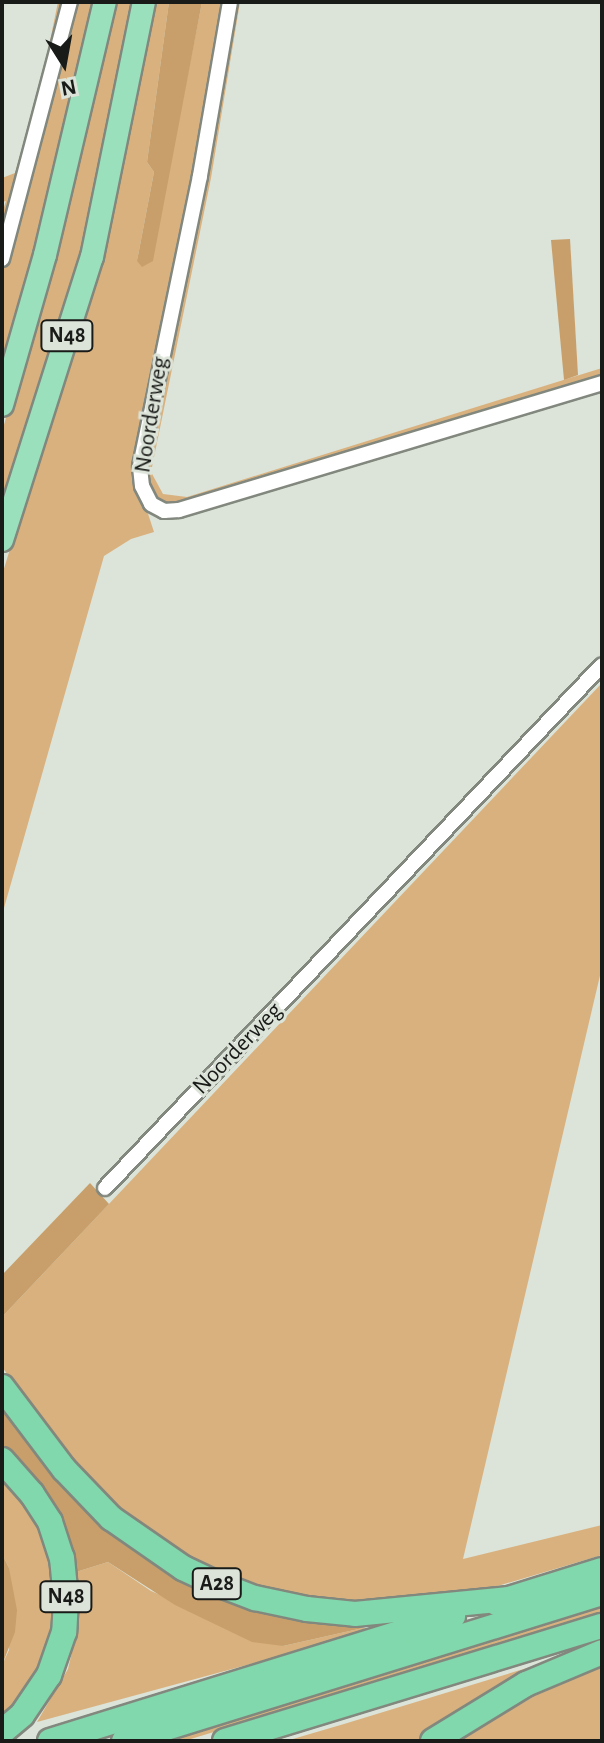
<!DOCTYPE html>
<style>
body{margin:0}
#map{position:relative;width:604px;height:1743px;overflow:hidden;background:#dce3d8;font-family:"Alegreya Sans",sans-serif}
div>[style]{position:absolute}
.green>*{inset:0;background:#d9b17e}
.forest>*{inset:0;background:#c89f6a}
.roads{filter:drop-shadow(2px 0 #82887e) drop-shadow(-2px 0 #82887e) drop-shadow(0 2px #82887e) drop-shadow(0 -2px #82887e)}
.minor>*{height:14px;margin:-7px;padding:0 7px;transform-origin:7px;border-radius:7px;background:#fff}
.trunk>*{height:22px;margin:-11px;padding:0 11px;transform-origin:11px;border-radius:11px;background:#9ae0bc}
.motorway>*{height:24px;margin:-12px;padding:0 12px;transform-origin:12px;border-radius:12px;background:#80d8ac}
span{translate:-50% -50%;white-space:nowrap;text-align:center;line-height:1.15;-webkit-text-stroke:6px #dce3d8;paint-order:stroke}
.shield-label span{padding:2px 6px;background:#dce3d8;border:2px solid;border-radius:6px;-webkit-text-stroke-width:0}
.shield-label{font-size:22px;color:#191b18;font-weight:700}
.street-label{font-size:24px;color:#191b18}
.frame{position:absolute;inset:0;border:4px solid #191b18;pointer-events:none}
.north{position:absolute;left:24px;top:24px;width:80px;height:80px;-webkit-text-stroke:6px #dce3d8;paint-order:stroke;rotate:169deg;font-size:22px;font-weight:700;line-height:32px;text-align:center;color:#191b18}
.north::after{content:'';display:block;margin:auto;width:28px;height:36px;background:#191b18;clip-path:polygon(50% 0,100% 100%,50% 72%,0 100%)}
</style>
<div id="map">
<div class="green">
<i style="clip-path:polygon(58px 2px,67px 2px,2px 247px,2px 213px,6px 201px,2px 202px,2px 178px,15px 173px,42px 80px)"></i>
<i style="clip-path:polygon(75px 2px,100px 2px,2px 378px,2px 272px)"></i>
<i style="clip-path:polygon(111px 2px,137px 2px,86px 248px,2px 518px,2px 432px,51px 257px)"></i>
<i style="clip-path:polygon(150px 2px,169px 2px,147px 162px,154px 172px,137px 261px,178px 124px,202px 2px,226px 2px,197px 175px,136px 477px,154px 532px,131px 539px,104px 556px,2px 915px,2px 575px,92px 284px,123px 166px)"></i>
<i style="clip-path:polygon(233px 2px,240px 2px,211px 178px,151px 472px,163px 494px,187px 497px,602px 368px,602px 378px,184px 503px,168px 504px,152px 496px,144px 473px)"></i>
<i style="clip-path:polygon(602px 683px,602px 967px,463px 1559px,602px 1525px,602px 1555px,484px 1590px,345px 1605px,259px 1590px,212px 1571px,146px 1534px,100px 1493px,63px 1449px,2px 1367px,2px 1317px)"></i>
<i style="clip-path:polygon(2px 1477px,24px 1500px,42px 1532px,52px 1560px,59px 1605px,45px 1670px,2px 1728px,2px 1665px,9px 1650px,9px 1568px,2px 1554px)"></i>
<i style="clip-path:polygon(108px 1562px,151px 1591px,283px 1646px,363px 1628px,379px 1629px,37px 1722px,68px 1669px,77px 1631px,76px 1572px)"></i>
<i style="clip-path:polygon(602px 1604px,602px 1615px,184px 1741px,156px 1741px)"></i>
<i style="clip-path:polygon(602px 1645px,423px 1741px,286px 1741px,344px 1724px)"></i>
<i style="clip-path:polygon(602px 1667px,602px 1741px,457px 1741px,550px 1687px)"></i>
</div>
<div class="forest">
<i style="clip-path:polygon(169px 2px,202px 2px,153px 261px,142px 267px,137px 261px,154px 172px,147px 162px)"></i>
<i style="clip-path:polygon(570px 239px,578px 375px,564px 380px,551px 240px)"></i>
<i style="clip-path:polygon(90px 1183px,109px 1204px,2px 1317px,2px 1275px)"></i>
<i style="clip-path:polygon(2px 1406px,26px 1441px,79px 1504px,166px 1571px,204px 1591px,291px 1620px,363px 1628px,283px 1646px,252px 1642px,175px 1605px,108px 1562px,76px 1572px,64px 1521px,47px 1491px,23px 1462px,2px 1446px)"></i>
<i style="clip-path:polygon(2px 1554px,9px 1568px,17px 1610px,15px 1632px,2px 1665px)"></i>
</div>
<div class="roads">
<div class="minor">
<i style="left:230px;top:2px;width:177px;rotate:99.8deg"></i>
<i style="left:200px;top:176px;width:297px;rotate:101.7deg"></i>
<i style="left:140px;top:467px;width:19px;rotate:84deg"></i>
<i style="left:142px;top:486px;width:20px;rotate:63deg"></i>
<i style="left:151px;top:504px;width:15px;rotate:28deg"></i>
<i style="left:164px;top:511px;width:15px;rotate:-4deg"></i>
<i style="left:179px;top:510px;width:442px;rotate:-16.7deg"></i>
<i style="left:2px;top:259px;width:266px;rotate:-75.2deg"></i>
<i style="left:105px;top:1188px;width:721px;rotate:-46.46deg"></i>
</div>
<div class="trunk">
<i style="left:2px;top:405px;width:156px;rotate:-74deg"></i>
<i style="left:45px;top:255px;width:260px;rotate:-76.7deg"></i>
<i style="left:2px;top:540px;width:297px;rotate:-72.4deg"></i>
<i style="left:92px;top:257px;width:260px;rotate:-78.5deg"></i>
</div>
<div class="motorway">
<i style="left:2px;top:1387px;width:103px;rotate:52.9deg"></i>
<i style="left:64px;top:1469px;width:68px;rotate:46.2deg"></i>
<i style="left:111px;top:1518px;width:88px;rotate:34.8deg"></i>
<i style="left:183px;top:1568px;width:38px;rotate:25deg"></i>
<i style="left:218px;top:1584px;width:40px;rotate:21deg"></i>
<i style="left:255px;top:1598px;width:53px;rotate:11.9deg"></i>
<i style="left:307px;top:1609px;width:48px;rotate:5.9deg"></i>
<i style="left:355px;top:1614px;width:155px;rotate:-5.6deg"></i>
<i style="left:2px;top:1460px;width:45px;rotate:48.6deg"></i>
<i style="left:32px;top:1494px;width:33px;rotate:57deg"></i>
<i style="left:50px;top:1522px;width:38px;rotate:72deg"></i>
<i style="left:62px;top:1558px;width:41px;rotate:84.4deg"></i>
<i style="left:66px;top:1599px;width:33px;rotate:93deg"></i>
<i style="left:64px;top:1632px;width:46px;rotate:109.2deg"></i>
<i style="left:49px;top:1675px;width:48px;rotate:124deg"></i>
<i style="left:22px;top:1715px;width:26px;rotate:140deg"></i>
<i style="left:496px;top:1603px;width:111px;rotate:-17.3deg"></i>
<i style="left:50px;top:1741px;width:422px;rotate:-17.2deg"></i>
<i style="left:124px;top:1741px;width:500px;rotate:-17.2deg"></i>
<i style="left:225px;top:1741px;width:394px;rotate:-17deg"></i>
<i style="left:433px;top:1741px;width:109px;rotate:-31.5deg"></i>
<i style="left:526px;top:1684px;width:82px;rotate:-22.8deg"></i>
</div>
</div>
<div class="shield-label">
<span style="left:67px;top:336px">N48</span>
<span style="left:217px;top:1584px">A28</span>
<span style="left:66px;top:1597px">N48</span>
</div>
<div class="street-label">
<span style="left:152px;top:415px;rotate:-81deg">Noorderweg</span>
<span style="left:238px;top:1049px;rotate:-46deg">Noorderweg</span>
</div>
<div class="frame"></div>
<div class="north">N</div>
</div>
